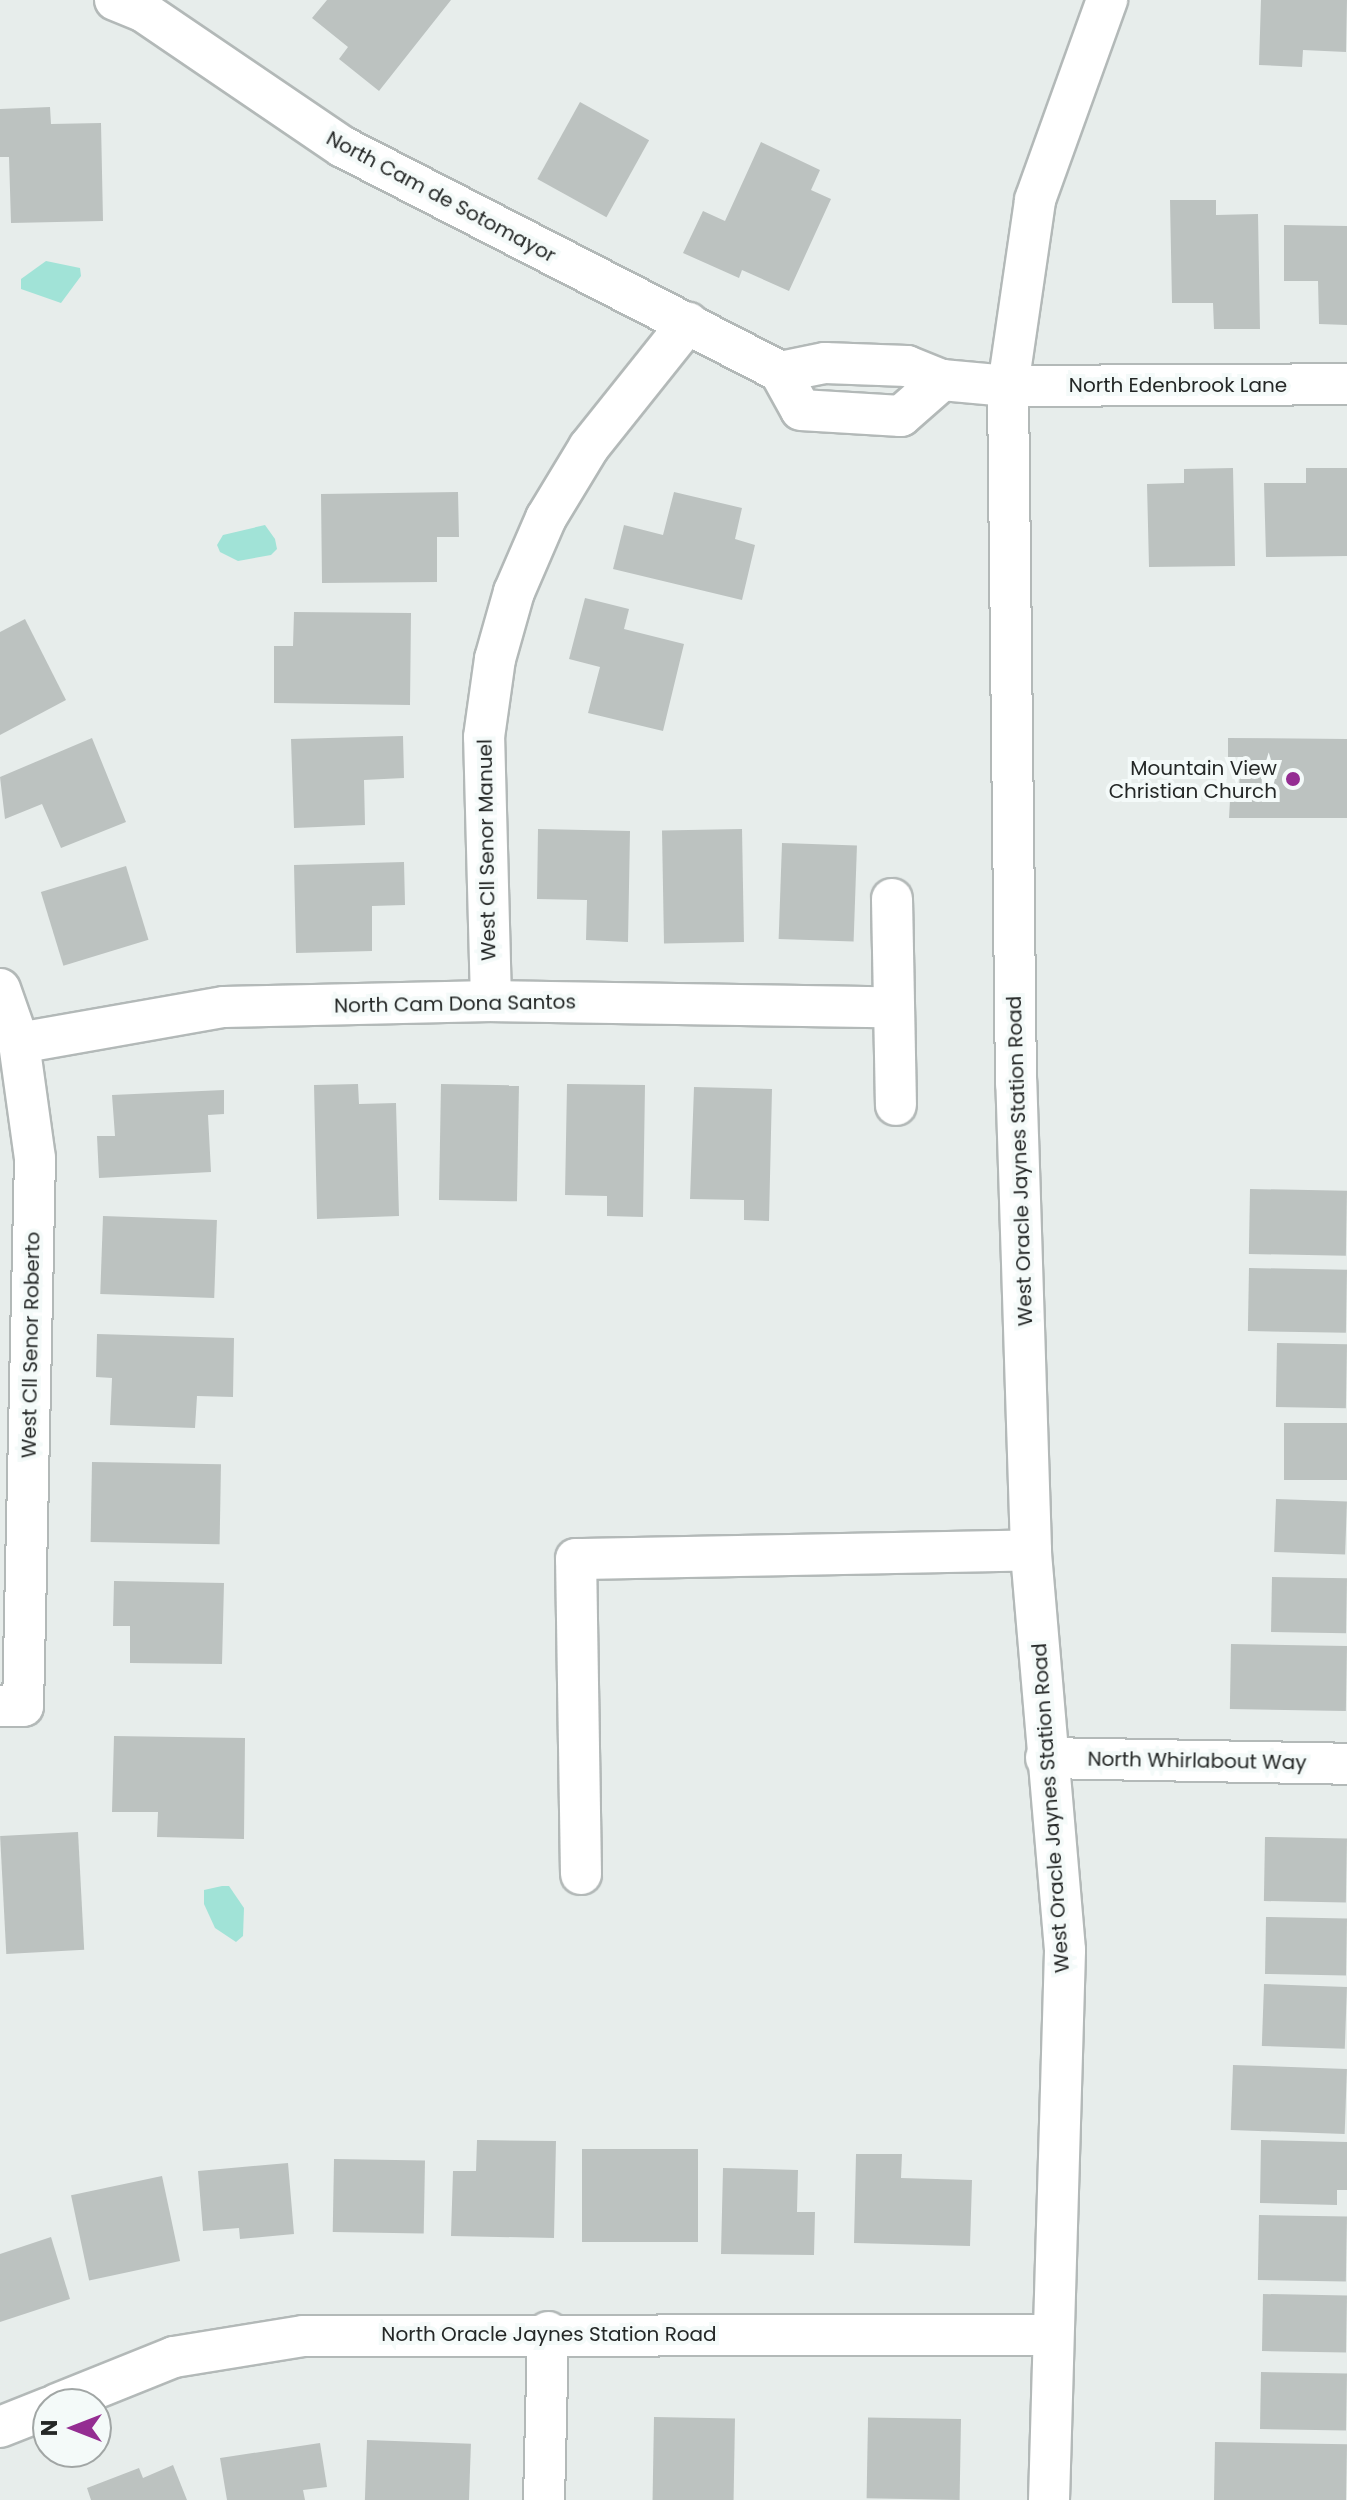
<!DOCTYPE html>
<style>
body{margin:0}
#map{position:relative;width:1347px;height:2500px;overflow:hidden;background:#e7edeb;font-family:Poppins,sans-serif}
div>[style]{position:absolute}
.water>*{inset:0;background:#a1e3d7}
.building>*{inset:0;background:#bcc2c0;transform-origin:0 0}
.roads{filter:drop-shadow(2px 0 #b3b9b8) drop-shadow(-2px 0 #b3b9b8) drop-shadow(0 2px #b3b9b8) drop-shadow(0 -2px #b3b9b8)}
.street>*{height:40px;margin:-20px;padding:0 20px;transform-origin:20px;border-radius:20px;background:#fff}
.dots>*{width:22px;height:22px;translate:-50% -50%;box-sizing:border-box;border:4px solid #f4faf9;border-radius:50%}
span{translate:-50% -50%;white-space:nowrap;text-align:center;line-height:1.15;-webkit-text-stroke:8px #f4faf9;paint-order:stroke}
.street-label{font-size:20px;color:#242726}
.poi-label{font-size:20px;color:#242726}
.right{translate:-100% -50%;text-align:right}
.north{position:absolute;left:32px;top:2388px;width:80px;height:80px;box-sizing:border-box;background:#f4faf9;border:2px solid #a1a6a5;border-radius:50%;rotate:270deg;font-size:22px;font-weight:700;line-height:32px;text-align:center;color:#242726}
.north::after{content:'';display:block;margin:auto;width:28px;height:36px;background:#942d92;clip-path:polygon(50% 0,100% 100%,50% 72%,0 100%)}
</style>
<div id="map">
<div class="water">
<i style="clip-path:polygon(46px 261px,80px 268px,81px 276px,61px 303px,21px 289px,21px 279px)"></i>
<i style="clip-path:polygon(265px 525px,275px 539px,277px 549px,271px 555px,238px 561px,220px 552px,217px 545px,223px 535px)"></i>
<i style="clip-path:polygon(222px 1886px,229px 1886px,244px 1908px,243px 1936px,236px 1942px,215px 1928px,204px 1904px,204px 1890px)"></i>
</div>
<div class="building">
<i style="clip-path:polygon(327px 0,451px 0,379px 91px,339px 59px,348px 47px,312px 18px)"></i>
<i style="clip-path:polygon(1261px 0,1347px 0,1346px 52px,1303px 50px,1302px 67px,1259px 65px)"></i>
<i style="left:580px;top:102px;width:79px;height:88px;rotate:29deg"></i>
<i style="clip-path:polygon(50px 107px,51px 124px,101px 123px,103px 221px,11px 223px,9px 157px,0 157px,0 109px)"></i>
<i style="clip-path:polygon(761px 142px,820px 170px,811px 190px,831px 199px,789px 291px,742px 270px,739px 278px,683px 253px,703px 211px,725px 221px)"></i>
<i style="clip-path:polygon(1170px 200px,1216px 200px,1216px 215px,1258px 214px,1260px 329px,1214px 329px,1213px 303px,1172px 303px)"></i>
<i style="clip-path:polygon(1284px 225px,1347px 226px,1347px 325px,1319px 324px,1318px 281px,1284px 281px)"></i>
<i style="clip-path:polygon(1233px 468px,1235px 566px,1149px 567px,1147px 484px,1184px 483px,1184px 469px)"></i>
<i style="clip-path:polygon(1306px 468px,1347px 468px,1347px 556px,1266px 557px,1264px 483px,1306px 483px)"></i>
<i style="clip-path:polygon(458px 492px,459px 537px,437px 537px,437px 582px,322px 583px,321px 494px)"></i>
<i style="clip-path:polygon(674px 492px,742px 508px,735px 539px,755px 545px,742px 600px,613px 569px,624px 525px,663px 535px)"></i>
<i style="clip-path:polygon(585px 598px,629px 609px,624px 629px,684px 644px,663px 731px,588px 713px,600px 667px,569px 659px)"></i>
<i style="clip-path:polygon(294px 612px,411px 613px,410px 705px,274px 703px,274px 646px,293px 646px)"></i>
<i style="clip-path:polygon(25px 619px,66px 700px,0 735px,0 632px)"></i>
<i style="clip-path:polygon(403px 736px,404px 778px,364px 780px,365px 825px,294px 828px,291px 739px)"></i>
<i style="clip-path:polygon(92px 738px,126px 822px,61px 848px,42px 804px,5px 819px,0 777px)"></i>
<i style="clip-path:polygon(1228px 738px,1347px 739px,1347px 818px,1229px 818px,1230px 800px,1239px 800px,1240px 757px,1228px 757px)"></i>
<i style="clip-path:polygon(538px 829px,630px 831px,628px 942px,586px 940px,587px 900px,537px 899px)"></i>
<i style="left:742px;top:829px;width:113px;height:80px;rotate:89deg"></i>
<i style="left:782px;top:843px;width:75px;height:96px;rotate:2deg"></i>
<i style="clip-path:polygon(404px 862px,405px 905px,372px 906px,372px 951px,296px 953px,294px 865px)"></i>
<i style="left:126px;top:866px;width:77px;height:89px;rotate:73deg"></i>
<i style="clip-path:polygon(358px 1084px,359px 1104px,396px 1103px,399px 1216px,317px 1219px,314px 1085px)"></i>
<i style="left:441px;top:1084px;width:78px;height:116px;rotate:1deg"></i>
<i style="clip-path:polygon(567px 1084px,645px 1085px,643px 1217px,607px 1216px,607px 1196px,565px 1195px)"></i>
<i style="clip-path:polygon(694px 1087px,772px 1089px,769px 1221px,744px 1220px,744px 1200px,690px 1199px)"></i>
<i style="clip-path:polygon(224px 1090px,224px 1114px,208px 1115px,211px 1172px,99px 1178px,97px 1136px,115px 1136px,112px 1095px)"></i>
<i style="left:1250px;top:1189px;width:97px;height:65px;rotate:1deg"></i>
<i style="left:103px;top:1216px;width:114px;height:78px;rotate:2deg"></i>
<i style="left:1249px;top:1268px;width:98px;height:63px;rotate:1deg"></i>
<i style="clip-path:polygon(97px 1334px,234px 1338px,233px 1397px,197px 1396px,195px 1428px,110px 1425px,112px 1378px,96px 1377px)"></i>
<i style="left:1277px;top:1343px;width:70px;height:64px;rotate:1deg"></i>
<i style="left:1347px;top:1423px;width:57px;height:63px;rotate:90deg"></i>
<i style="left:92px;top:1462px;width:129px;height:80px;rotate:1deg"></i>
<i style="left:1276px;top:1499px;width:71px;height:53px;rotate:2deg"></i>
<i style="left:1272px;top:1577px;width:75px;height:55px;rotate:1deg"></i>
<i style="clip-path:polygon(114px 1581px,224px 1583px,222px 1664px,130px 1663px,130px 1626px,113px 1626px)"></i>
<i style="left:1231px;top:1644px;width:116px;height:65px;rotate:1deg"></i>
<i style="clip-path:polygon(114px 1736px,245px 1738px,244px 1839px,157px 1837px,158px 1812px,112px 1812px)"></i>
<i style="left:78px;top:1832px;width:118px;height:78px;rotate:87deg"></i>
<i style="left:1265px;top:1837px;width:82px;height:64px;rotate:1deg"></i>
<i style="left:1266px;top:1917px;width:81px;height:57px;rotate:1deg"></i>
<i style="left:1264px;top:1984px;width:83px;height:62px;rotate:2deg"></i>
<i style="left:1233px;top:2065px;width:114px;height:65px;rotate:2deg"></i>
<i style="clip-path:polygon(477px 2140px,556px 2141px,554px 2238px,451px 2236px,453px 2171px,476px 2171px)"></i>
<i style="clip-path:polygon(1261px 2140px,1347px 2142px,1347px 2190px,1337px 2190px,1337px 2205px,1260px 2203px)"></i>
<i style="left:582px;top:2149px;width:116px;height:93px"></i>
<i style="clip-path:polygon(856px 2154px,902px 2154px,901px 2178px,972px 2180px,970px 2246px,854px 2243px)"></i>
<i style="left:334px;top:2159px;width:91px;height:73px;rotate:1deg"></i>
<i style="clip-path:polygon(288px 2163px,294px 2234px,240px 2239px,239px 2228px,203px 2231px,198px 2171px)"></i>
<i style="clip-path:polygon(723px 2168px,798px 2170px,797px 2212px,815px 2212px,814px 2255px,721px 2254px)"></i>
<i style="left:162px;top:2176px;width:87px;height:93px;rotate:78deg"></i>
<i style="left:1259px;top:2215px;width:88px;height:65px;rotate:1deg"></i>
<i style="clip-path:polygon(51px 2237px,70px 2299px,0 2322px,0 2254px)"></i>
<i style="left:1263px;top:2294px;width:84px;height:57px;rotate:1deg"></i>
<i style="left:1261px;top:2372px;width:86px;height:57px;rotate:1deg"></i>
<i style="left:654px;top:2417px;width:81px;height:83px;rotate:1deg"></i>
<i style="left:961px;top:2419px;width:81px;height:93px;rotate:91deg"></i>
<i style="left:367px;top:2440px;width:104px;height:60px;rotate:2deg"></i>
<i style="left:1215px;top:2442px;width:132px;height:58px;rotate:1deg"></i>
<i style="clip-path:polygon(320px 2443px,327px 2487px,303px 2490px,305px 2500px,227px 2500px,220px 2458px)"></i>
<i style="clip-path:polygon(173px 2465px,187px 2500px,91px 2500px,87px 2488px,139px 2468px,143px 2478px)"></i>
</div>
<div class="roads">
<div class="street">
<i style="left:115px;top:0;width:31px;rotate:22deg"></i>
<i style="left:144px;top:12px;width:240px;rotate:34.2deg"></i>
<i style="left:343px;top:147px;width:492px;rotate:27.2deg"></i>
<i style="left:780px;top:372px;width:43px;rotate:61.1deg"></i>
<i style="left:801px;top:410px;width:100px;rotate:3.4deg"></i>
<i style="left:901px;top:416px;width:55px;rotate:-41.3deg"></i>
<i style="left:780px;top:372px;width:46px;rotate:-11.3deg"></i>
<i style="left:825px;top:363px;width:82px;rotate:2.1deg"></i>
<i style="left:907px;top:366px;width:38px;rotate:22deg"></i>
<i style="left:942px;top:380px;width:66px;rotate:5.2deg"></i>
<i style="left:1008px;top:386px;width:339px;rotate:-0.3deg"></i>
<i style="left:892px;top:899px;width:206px;rotate:88.9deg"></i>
<i style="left:0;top:989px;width:57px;rotate:70.6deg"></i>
<i style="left:19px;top:1043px;width:116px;rotate:82.1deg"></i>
<i style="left:35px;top:1158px;width:548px;rotate:91.25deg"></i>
<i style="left:23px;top:1706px;width:23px;rotate:180deg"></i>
<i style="left:491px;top:1001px;width:264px;rotate:-91.5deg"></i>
<i style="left:484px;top:737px;width:79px;rotate:-82deg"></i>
<i style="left:495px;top:659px;width:70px;rotate:-74.2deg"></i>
<i style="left:514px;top:592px;width:81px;rotate:-66.6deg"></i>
<i style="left:546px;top:518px;width:83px;rotate:-58.8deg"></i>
<i style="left:589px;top:447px;width:159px;rotate:-51.4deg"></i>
<i style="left:19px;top:1043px;width:208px;rotate:-10deg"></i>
<i style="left:224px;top:1007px;width:267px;rotate:-1.3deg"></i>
<i style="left:491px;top:1001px;width:403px;rotate:0.9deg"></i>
<i style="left:1046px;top:1758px;width:301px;rotate:1.1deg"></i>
<i style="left:581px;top:1874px;width:315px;rotate:-90.9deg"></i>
<i style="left:576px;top:1559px;width:455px;rotate:-1.1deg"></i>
<i style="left:57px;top:2404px;width:126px;rotate:-21.9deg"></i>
<i style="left:174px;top:2357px;width:131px;rotate:-9.2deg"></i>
<i style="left:303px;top:2336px;width:748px;rotate:-0.08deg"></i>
<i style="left:0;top:2427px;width:52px;rotate:-21.6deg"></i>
<i style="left:544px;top:2500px;width:168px;rotate:-88.6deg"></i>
<i style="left:1049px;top:2500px;width:550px;rotate:-88.33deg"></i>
<i style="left:1065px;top:1950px;width:401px;rotate:-94.9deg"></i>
<i style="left:1031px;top:1550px;width:466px;rotate:-91.8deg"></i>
<i style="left:1016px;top:1084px;width:698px;rotate:-90.66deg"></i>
<i style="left:1008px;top:386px;width:188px;rotate:-81.7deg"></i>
<i style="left:1035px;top:200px;width:213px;rotate:-70.2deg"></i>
</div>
</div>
<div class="dots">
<i style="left:1293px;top:779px;background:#942d92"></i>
</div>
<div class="street-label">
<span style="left:441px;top:197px;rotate:28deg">North Cam de Sotomayor</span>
<span style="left:1178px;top:385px">North Edenbrook Lane</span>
<span style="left:487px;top:850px;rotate:-91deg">West Cll Senor Manuel</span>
<span style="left:455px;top:1004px;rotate:-1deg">North Cam Dona Santos</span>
<span style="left:1020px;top:1161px;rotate:-92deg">West Oracle Jaynes Station Road</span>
<span style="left:31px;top:1345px;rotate:-89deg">West Cll Senor Roberto</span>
<span style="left:1197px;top:1761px;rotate:1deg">North Whirlabout Way</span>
<span style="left:1051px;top:1808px;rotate:-94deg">West Oracle Jaynes Station Road</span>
<span style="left:549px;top:2334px">North Oracle Jaynes Station Road</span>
</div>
<div class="poi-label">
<span class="right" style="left:1277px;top:780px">Mountain View<br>Christian Church</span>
</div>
<div class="north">N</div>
</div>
